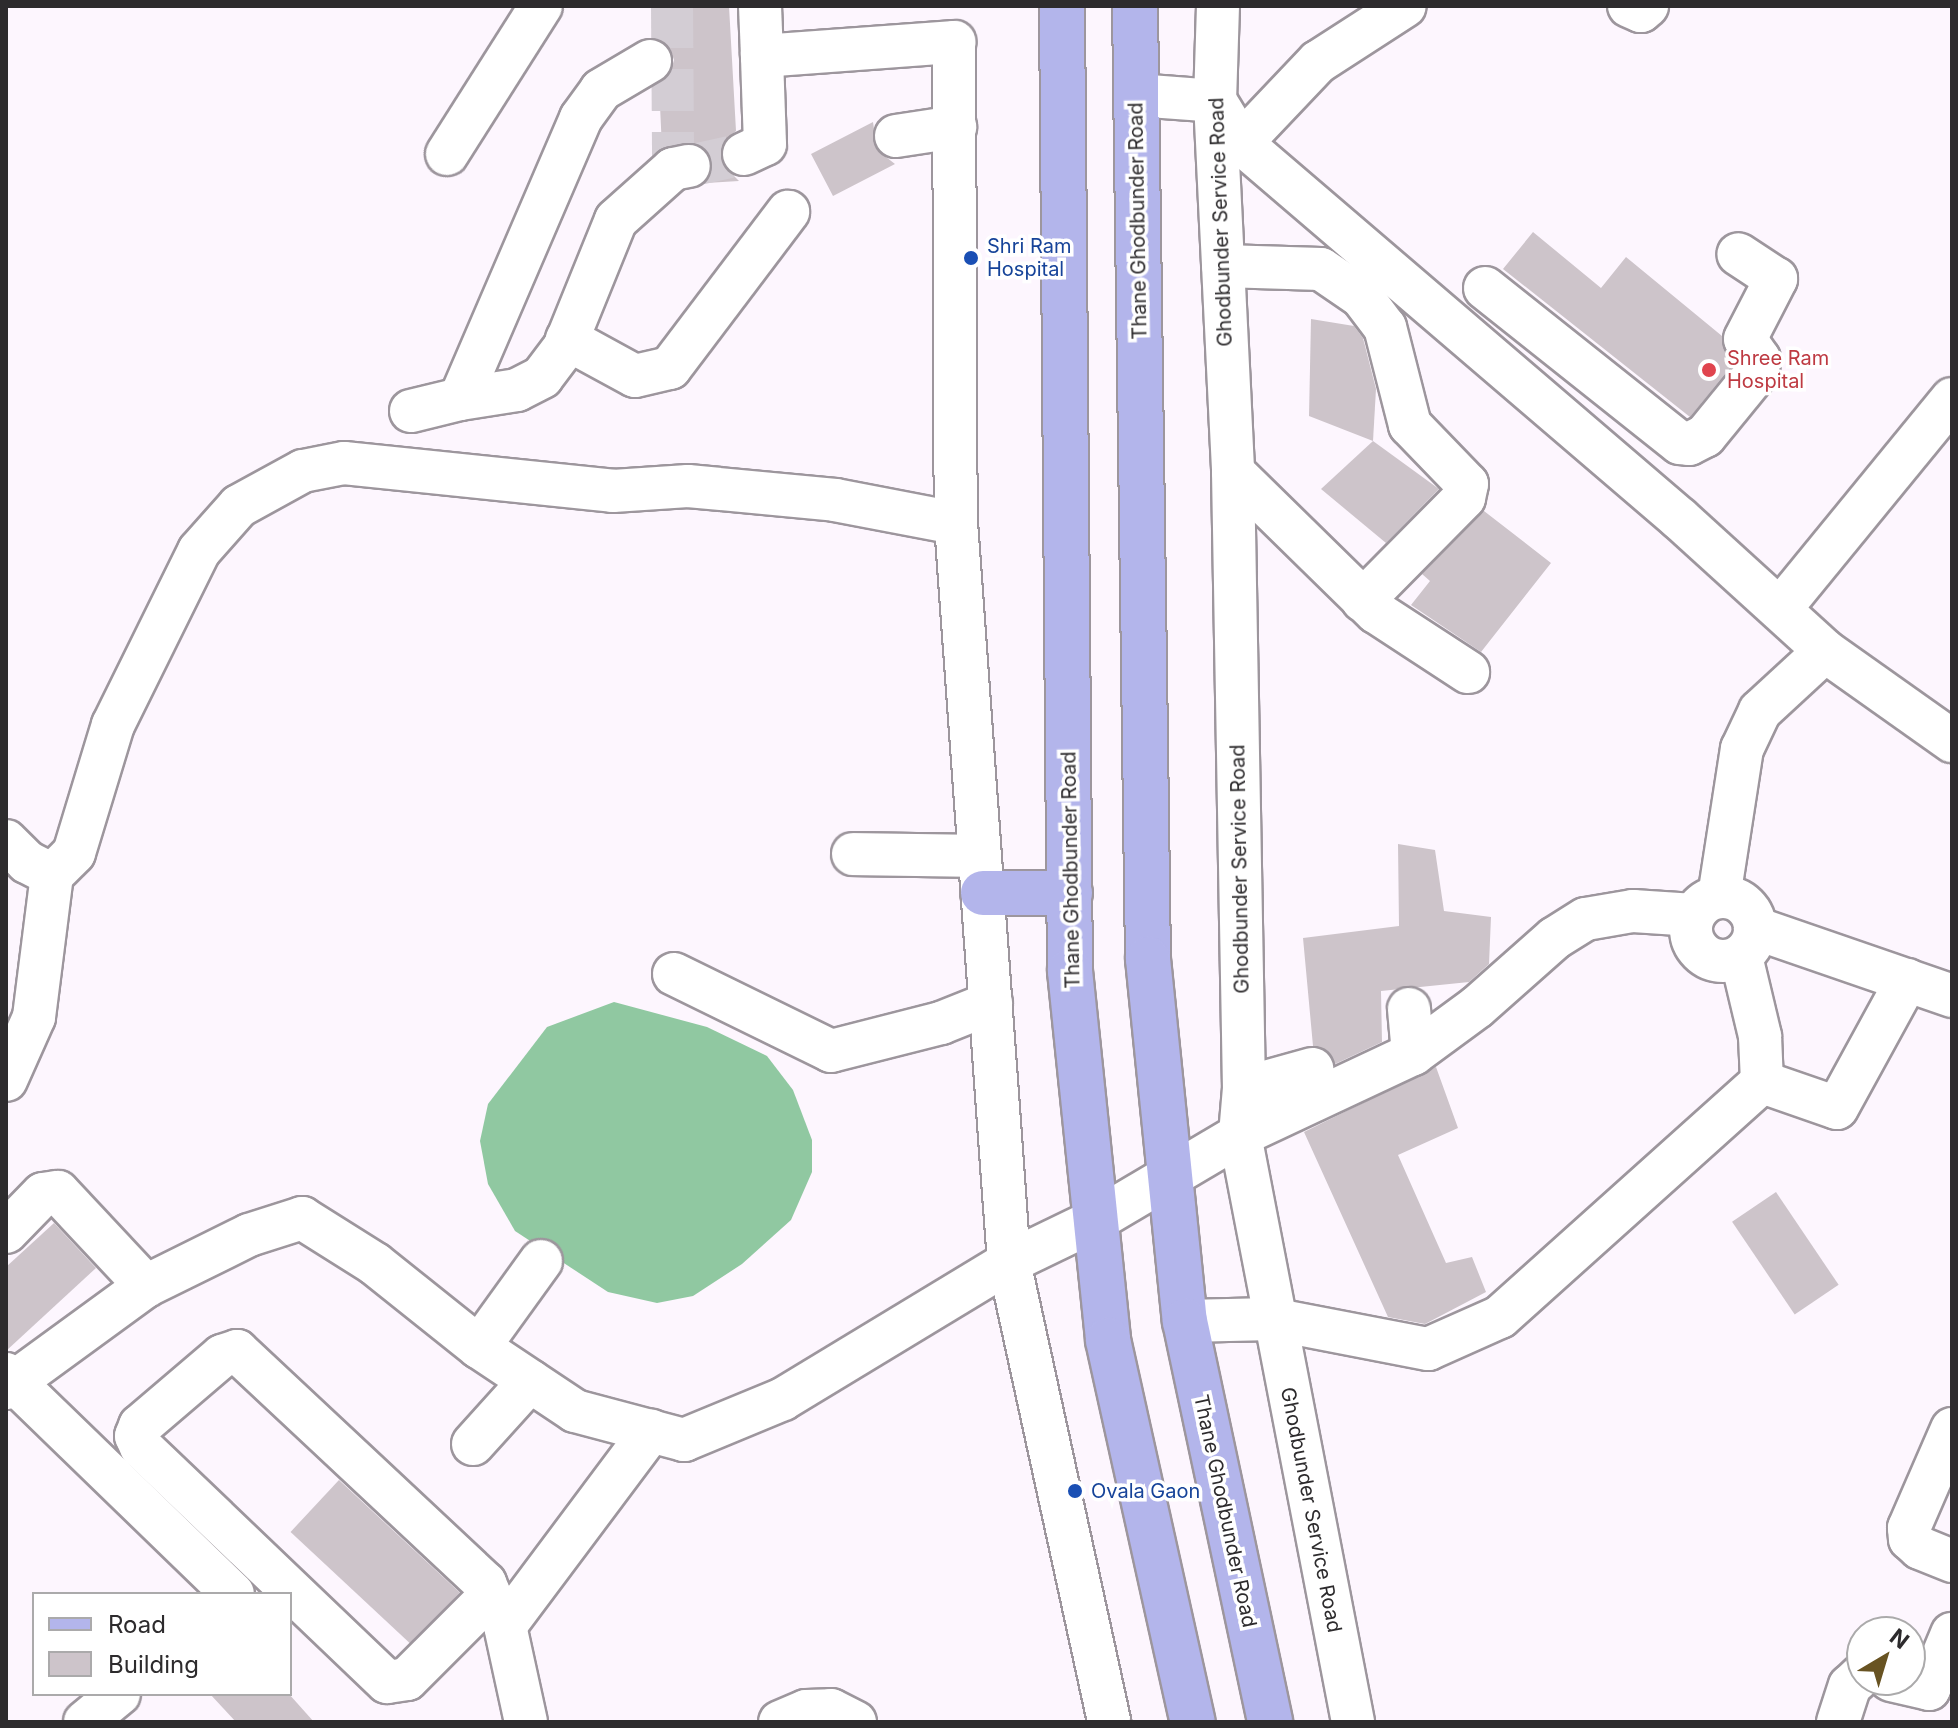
<!DOCTYPE html>
<style>
body{margin:0}
#map{position:relative;width:1958px;height:1728px;overflow:hidden;background:#fdf6fe;font-family:Inter,sans-serif}
div>[style]{position:absolute}
.forest>*{inset:0;background:#90c8a1}
.building>*{inset:0;background:#cdc4ca;transform-origin:0 0}
.minor-tunnel>*{height:42px;margin-top:-21px;transform-origin:0;background:repeating-linear-gradient(90deg,#d3cdd4 0 42px,transparent 0 63px)}
.roads{filter:drop-shadow(2px 0 #9d969d) drop-shadow(-2px 0 #9d969d) drop-shadow(0 2px #9d969d) drop-shadow(0 -2px #9d969d)}
.minor>*{height:42px;margin:-21px;padding:0 21px;transform-origin:21px;border-radius:21px;background:#fff}
.minor>.ring{margin:-21px;padding:0;box-sizing:content-box;background:none;border:42px solid #fff;border-radius:50%}
.major>*{height:44px;margin:-22px;padding:0 22px;transform-origin:22px;border-radius:22px;background:#b3b5eb}
.dots>*{width:22px;height:22px;translate:-50% -50%;box-sizing:border-box;border:4px solid #fff;border-radius:50%}
span{translate:-50% -50%;white-space:nowrap;text-align:center;line-height:1.15;-webkit-text-stroke:7px #fff;paint-order:stroke}
.street-label{font-size:20px;color:#2d2b2d}
.transit-label{font-size:20px;color:#164399}
.left{translate:0 -50%;text-align:left}
.health-label{font-size:20px;color:#be3a42}
.frame{position:absolute;inset:0;border:8px solid #2d2b2d;pointer-events:none}
.legend{position:absolute;left:32px;top:1592px;width:260px;height:104px;box-sizing:border-box;background:#fff;border:2px solid #abaaab;margin:0;padding:10px 14px;list-style:none;font-size:24px;color:#2d2b2d}
.legend li{display:flex;align-items:center;gap:16px;height:40px}
.legend b{width:40px;border:2px solid #abaaab}
.north{position:absolute;left:1846px;top:1616px;width:80px;height:80px;box-sizing:border-box;background:#fff;border:2px solid #abaaab;border-radius:50%;rotate:38deg;font-size:22px;font-weight:700;line-height:32px;text-align:center;color:#2d2b2d}
.north::after{content:'';display:block;margin:auto;width:28px;height:36px;background:#685322;clip-path:polygon(50% 0,100% 100%,50% 72%,0 100%)}
</style>
<div id="map">
<div class="forest">
<i style="clip-path:polygon(614px 1002px,707px 1027px,767px 1056px,793px 1090px,812px 1140px,812px 1172px,791px 1220px,742px 1264px,693px 1296px,657px 1303px,608px 1292px,515px 1231px,488px 1184px,480px 1141px,488px 1104px,547px 1027px)"></i>
</div>
<div class="building">
<i style="clip-path:polygon(655px 6px,729px 6px,736px 131px,725px 140px,720px 153px,723px 165px,739px 181px,706px 183px,712px 161px,698px 144px,662px 149px,659px 84px,670px 73px,674px 60px,670px 48px,657px 39px)"></i>
<i style="clip-path:polygon(873px 122px,877px 150px,895px 164px,833px 196px,811px 154px)"></i>
<i style="clip-path:polygon(1533px 232px,1601px 288px,1626px 257px,1722px 336px,1733px 364px,1690px 417px,1503px 269px)"></i>
<i style="clip-path:polygon(1311px 319px,1354px 326px,1363px 338px,1376px 389px,1373px 441px,1309px 416px)"></i>
<i style="clip-path:polygon(1373px 441px,1439px 489px,1386px 543px,1321px 489px)"></i>
<i style="clip-path:polygon(1484px 511px,1551px 563px,1481px 652px,1411px 605px,1430px 581px,1422px 574px)"></i>
<i style="clip-path:polygon(1398px 844px,1435px 850px,1444px 911px,1491px 917px,1489px 964px,1469px 982px,1381px 991px,1382px 1042px,1335px 1064px,1328px 1051px,1313px 1046px,1303px 938px,1399px 926px)"></i>
<i style="clip-path:polygon(1436px 1067px,1458px 1128px,1398px 1155px,1446px 1263px,1472px 1257px,1486px 1292px,1425px 1324px,1388px 1317px,1304px 1132px)"></i>
<i style="left:1776px;top:1192px;width:112px;height:53px;rotate:56deg"></i>
<i style="clip-path:polygon(54px 1223px,96px 1268px,6px 1351px,6px 1267px)"></i>
<i style="left:339px;top:1480px;width:165px;height:71px;rotate:43deg"></i>
<i style="clip-path:polygon(210px 1694px,289px 1694px,314px 1722px,236px 1722px)"></i>
</div>
<div class="minor-tunnel">
<i style="left:672px;top:6px;width:153px;rotate:89.6deg"></i>
<i style="left:689px;top:166px;width:56px;rotate:-12.3deg"></i>
</div>
<div class="roads">
<div class="minor">
<i style="left:760px;top:6px;width:50px;rotate:87.7deg"></i>
<i style="left:1218px;top:6px;width:95px;rotate:91.8deg"></i>
<i style="left:1215px;top:101px;width:371px;rotate:87.2deg"></i>
<i style="left:1233px;top:472px;width:616px;rotate:88.98deg"></i>
<i style="left:1244px;top:1088px;width:47px;rotate:94.9deg"></i>
<i style="left:1240px;top:1135px;width:598px;rotate:79.1deg"></i>
<i style="left:1629px;top:6px;width:13px;rotate:23deg"></i>
<i style="left:1641px;top:11px;width:8px;rotate:-40deg"></i>
<i style="left:1136px;top:95px;width:79px;rotate:4.3deg"></i>
<i style="left:1216px;top:102px;width:48px;rotate:58.6deg"></i>
<i style="left:1241px;top:143px;width:578px;rotate:40.58deg"></i>
<i style="left:1680px;top:519px;width:196px;rotate:42.3deg"></i>
<i style="left:1825px;top:651px;width:156px;rotate:35.3deg"></i>
<i style="left:896px;top:136px;width:60px;rotate:-8.7deg"></i>
<i style="left:1241px;top:143px;width:112px;rotate:-46.5deg"></i>
<i style="left:1318px;top:62px;width:103px;rotate:-32.8deg"></i>
<i style="left:447px;top:154px;width:175px;rotate:-57.6deg"></i>
<i style="left:744px;top:154px;width:23px;rotate:-25deg"></i>
<i style="left:765px;top:144px;width:88px;rotate:-92deg"></i>
<i style="left:762px;top:56px;width:193px;rotate:-4.2deg"></i>
<i style="left:954px;top:42px;width:481px;rotate:89.8deg"></i>
<i style="left:956px;top:523px;width:741px;rotate:85.9deg"></i>
<i style="left:1009px;top:1262px;width:471px;rotate:77.7deg"></i>
<i style="left:1223px;top:266px;width:98px;rotate:1.8deg"></i>
<i style="left:1321px;top:269px;width:50px;rotate:34.3deg"></i>
<i style="left:1362px;top:297px;width:38px;rotate:53deg"></i>
<i style="left:1385px;top:327px;width:101px;rotate:75.7deg"></i>
<i style="left:1410px;top:425px;width:82px;rotate:46deg"></i>
<i style="left:1467px;top:484px;width:14px;rotate:102deg"></i>
<i style="left:1464px;top:498px;width:144px;rotate:134.7deg"></i>
<i style="left:1485px;top:288px;width:249px;rotate:38.5deg"></i>
<i style="left:1680px;top:443px;width:9px;rotate:6deg"></i>
<i style="left:1689px;top:444px;width:18px;rotate:-27deg"></i>
<i style="left:1705px;top:436px;width:84px;rotate:-50.8deg"></i>
<i style="left:1758px;top:371px;width:12px;rotate:-85deg"></i>
<i style="left:1759px;top:359px;width:24px;rotate:-125deg"></i>
<i style="left:1745px;top:339px;width:68px;rotate:-62.7deg"></i>
<i style="left:1776px;top:279px;width:45px;rotate:-146.7deg"></i>
<i style="left:567px;top:339px;width:77px;rotate:28.6deg"></i>
<i style="left:635px;top:376px;width:36px;rotate:-13deg"></i>
<i style="left:670px;top:368px;width:196px;rotate:-52.9deg"></i>
<i style="left:460px;top:399px;width:58px;rotate:-9deg"></i>
<i style="left:517px;top:390px;width:28px;rotate:-27deg"></i>
<i style="left:542px;top:377px;width:36px;rotate:-53deg"></i>
<i style="left:564px;top:348px;width:138px;rotate:-67.9deg"></i>
<i style="left:616px;top:220px;width:76px;rotate:-41.8deg"></i>
<i style="left:673px;top:169px;width:16px;rotate:-11deg"></i>
<i style="left:411px;top:411px;width:50px;rotate:-13.8deg"></i>
<i style="left:460px;top:399px;width:306px;rotate:-66.7deg"></i>
<i style="left:581px;top:118px;width:34px;rotate:-54deg"></i>
<i style="left:601px;top:90px;width:57px;rotate:-30.6deg"></i>
<i style="left:1233px;top:472px;width:200px;rotate:44.4deg"></i>
<i style="left:1376px;top:612px;width:110px;rotate:33.1deg"></i>
<i style="left:1781px;top:608px;width:270px;rotate:-50.7deg"></i>
<i style="left:6px;top:841px;width:30px;rotate:45deg"></i>
<i style="left:27px;top:862px;width:28px;rotate:27deg"></i>
<i style="left:52px;top:875px;width:31px;rotate:-45deg"></i>
<i style="left:74px;top:853px;width:134px;rotate:-73.1deg"></i>
<i style="left:113px;top:725px;width:194px;rotate:-63.7deg"></i>
<i style="left:199px;top:551px;width:60px;rotate:-48.4deg"></i>
<i style="left:239px;top:506px;width:73px;rotate:-28.7deg"></i>
<i style="left:303px;top:471px;width:42px;rotate:-11deg"></i>
<i style="left:344px;top:463px;width:270px;rotate:5.9deg"></i>
<i style="left:613px;top:491px;width:75px;rotate:-3.8deg"></i>
<i style="left:688px;top:486px;width:148px;rotate:5.4deg"></i>
<i style="left:835px;top:500px;width:123px;rotate:10.8deg"></i>
<i style="left:853px;top:854px;width:127px;rotate:0.9deg"></i>
<i style="left:1719px;top:897px;width:150px;rotate:-81.2deg"></i>
<i style="left:1742px;top:749px;width:42px;rotate:-64.7deg"></i>
<i style="left:1760px;top:711px;width:88px;rotate:-42.7deg"></i>
<i class="ring" style="left:1691px;top:897px;width:22px;height:22px"></i>
<i style="left:1755px;top:928px;width:208px;rotate:19deg"></i>
<i style="left:674px;top:974px;width:175px;rotate:26.1deg"></i>
<i style="left:831px;top:1051px;width:114px;rotate:-14.3deg"></i>
<i style="left:941px;top:1023px;width:54px;rotate:-21.8deg"></i>
<i style="left:1409px;top:1009px;width:45px;rotate:84.9deg"></i>
<i style="left:6px;top:1080px;width:69px;rotate:-66deg"></i>
<i style="left:34px;top:1017px;width:143px;rotate:-82.8deg"></i>
<i style="left:1762px;top:1082px;width:79px;rotate:19.1deg"></i>
<i style="left:1837px;top:1108px;width:146px;rotate:-61.3deg"></i>
<i style="left:1244px;top:1088px;width:71px;rotate:-15.6deg"></i>
<i style="left:6px;top:1232px;width:53px;rotate:-45.8deg"></i>
<i style="left:43px;top:1194px;width:15px;rotate:-8deg"></i>
<i style="left:58px;top:1192px;width:129px;rotate:46.9deg"></i>
<i style="left:1185px;top:1321px;width:87px;rotate:-1.3deg"></i>
<i style="left:1272px;top:1319px;width:159px;rotate:10.9deg"></i>
<i style="left:1428px;top:1349px;width:79px;rotate:-24deg"></i>
<i style="left:1500px;top:1317px;width:352px;rotate:-41.9deg"></i>
<i style="left:1762px;top:1082px;width:46px;rotate:-92.5deg"></i>
<i style="left:1760px;top:1036px;width:82px;rotate:-103.4deg"></i>
<i style="left:479px;top:1347px;width:106px;rotate:-54.2deg"></i>
<i style="left:237px;top:1351px;width:340px;rotate:43.1deg"></i>
<i style="left:485px;top:1583px;width:11px;rotate:68deg"></i>
<i style="left:489px;top:1593px;width:10px;rotate:119deg"></i>
<i style="left:484px;top:1602px;width:109px;rotate:135deg"></i>
<i style="left:407px;top:1679px;width:20px;rotate:171deg"></i>
<i style="left:387px;top:1682px;width:340px;rotate:-136.3deg"></i>
<i style="left:141px;top:1447px;width:12px;rotate:-114deg"></i>
<i style="left:136px;top:1436px;width:11px;rotate:-68deg"></i>
<i style="left:140px;top:1426px;width:108px;rotate:-40.5deg"></i>
<i style="left:222px;top:1356px;width:16px;rotate:-18deg"></i>
<i style="left:6px;top:1374px;width:316px;rotate:44.1deg"></i>
<i style="left:6px;top:1388px;width:173px;rotate:-36.1deg"></i>
<i style="left:146px;top:1286px;width:115px;rotate:-26.3deg"></i>
<i style="left:249px;top:1235px;width:56px;rotate:-17.8deg"></i>
<i style="left:302px;top:1218px;width:86px;rotate:32.2deg"></i>
<i style="left:375px;top:1264px;width:133px;rotate:38.6deg"></i>
<i style="left:479px;top:1347px;width:115px;rotate:33.7deg"></i>
<i style="left:575px;top:1411px;width:113px;rotate:14.9deg"></i>
<i style="left:684px;top:1440px;width:107px;rotate:-22.5deg"></i>
<i style="left:783px;top:1399px;width:264px;rotate:-31.2deg"></i>
<i style="left:1009px;top:1262px;width:97px;rotate:-25.8deg"></i>
<i style="left:1096px;top:1220px;width:167px;rotate:-30.6deg"></i>
<i style="left:1240px;top:1135px;width:191px;rotate:-25.1deg"></i>
<i style="left:1413px;top:1054px;width:79px;rotate:-36.3deg"></i>
<i style="left:1477px;top:1007px;width:104px;rotate:-41.5deg"></i>
<i style="left:1555px;top:938px;width:36px;rotate:-32deg"></i>
<i style="left:1586px;top:919px;width:48px;rotate:-9.7deg"></i>
<i style="left:1633px;top:911px;width:61px;rotate:3.8deg"></i>
<i style="left:1952px;top:1429px;width:108px;rotate:113.5deg"></i>
<i style="left:1909px;top:1528px;width:11px;rotate:85deg"></i>
<i style="left:1910px;top:1539px;width:13px;rotate:42deg"></i>
<i style="left:1920px;top:1548px;width:35px;rotate:22deg"></i>
<i style="left:473px;top:1444px;width:85px;rotate:-47.9deg"></i>
<i style="left:1891px;top:1680px;width:39px;rotate:13deg"></i>
<i style="left:1929px;top:1689px;width:60px;rotate:-67.3deg"></i>
<i style="left:85px;top:1722px;width:44px;rotate:-39.5deg"></i>
<i style="left:526px;top:1722px;width:98px;rotate:-102.3deg"></i>
<i style="left:505px;top:1626px;width:244px;rotate:-53.2deg"></i>
<i style="left:780px;top:1722px;width:28px;rotate:-23deg"></i>
<i style="left:806px;top:1711px;width:25px;rotate:-2deg"></i>
<i style="left:831px;top:1710px;width:27px;rotate:27deg"></i>
<i style="left:1838px;top:1722px;width:38px;rotate:-72deg"></i>
<i style="left:1850px;top:1686px;width:16px;rotate:-43deg"></i>
</div>
<div class="major">
<i style="left:1062px;top:6px;width:965px;rotate:89.53deg"></i>
<i style="left:1070px;top:971px;width:371px;rotate:84.1deg"></i>
<i style="left:1108px;top:1340px;width:391px;rotate:77.5deg"></i>
<i style="left:1135px;top:6px;width:953px;rotate:89.22deg"></i>
<i style="left:1148px;top:959px;width:364px;rotate:84.2deg"></i>
<i style="left:1185px;top:1321px;width:410px;rotate:78deg"></i>
<i style="left:983px;top:893px;width:87px"></i>
</div>
</div>
<div class="dots">
<i style="left:971px;top:258px;background:#1a4fb4"></i>
<i style="left:1709px;top:370px;background:#e0444e"></i>
<i style="left:1075px;top:1491px;background:#1a4fb4"></i>
</div>
<div class="street-label">
<span style="left:1138px;top:221px;rotate:-91deg">Thane Ghodbunder Road</span>
<span style="left:1221px;top:222px;rotate:-92deg">Ghodbunder Service Road</span>
<span style="left:1240px;top:869px;rotate:-91deg">Ghodbunder Service Road</span>
<span style="left:1071px;top:870px;rotate:-91deg">Thane Ghodbunder Road</span>
<span style="left:1311px;top:1510px;rotate:79deg">Ghodbunder Service Road</span>
<span style="left:1225px;top:1511px;rotate:78deg">Thane Ghodbunder Road</span>
</div>
<div class="transit-label">
<span class="left" style="left:987px;top:258px">Shri Ram<br>Hospital</span>
<span class="left" style="left:1091px;top:1491px">Ovala Gaon</span>
</div>
<div class="health-label">
<span class="left" style="left:1727px;top:370px">Shree Ram<br>Hospital</span>
</div>
<div class="frame"></div>
<ul class="legend">
<li><b style="height:10px;background:#b3b5eb"></b>Road</li>
<li><b style="height:22px;background:#cdc4ca"></b>Building</li>
</ul>
<div class="north">N</div>
</div>
